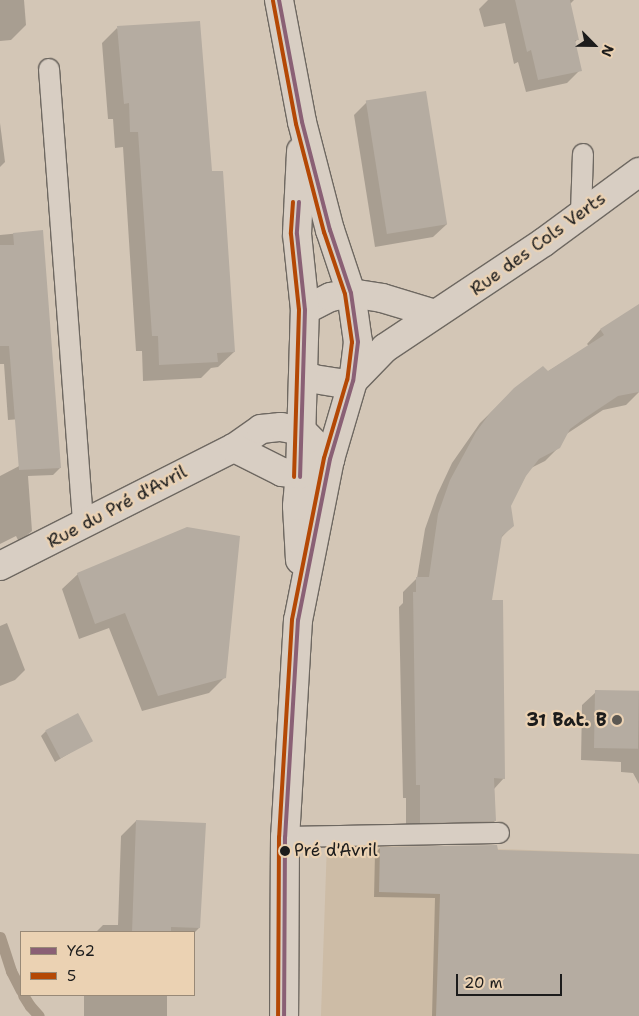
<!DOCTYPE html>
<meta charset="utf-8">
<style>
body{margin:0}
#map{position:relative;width:639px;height:1016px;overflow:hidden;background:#d3c6b6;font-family:"Shantell Sans",sans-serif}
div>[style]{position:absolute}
.built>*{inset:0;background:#cdbca6;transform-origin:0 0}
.shadow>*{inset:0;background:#0003;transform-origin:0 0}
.stream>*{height:11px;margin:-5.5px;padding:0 5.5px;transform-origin:5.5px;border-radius:5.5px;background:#a79887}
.building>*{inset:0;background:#b5aca1;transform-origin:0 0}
.roads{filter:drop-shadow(1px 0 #6e6861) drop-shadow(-1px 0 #6e6861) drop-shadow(0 1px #6e6861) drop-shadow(0 -1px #6e6861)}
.lane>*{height:20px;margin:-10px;padding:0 10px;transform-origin:10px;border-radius:10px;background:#d8cec3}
.street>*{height:28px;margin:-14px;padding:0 14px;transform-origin:14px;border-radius:14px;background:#d8cec3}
.bus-1>*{height:4px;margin:-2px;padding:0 2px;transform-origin:2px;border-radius:2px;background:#8a6075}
.bus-2>*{height:4px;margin:-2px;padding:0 2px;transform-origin:2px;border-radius:2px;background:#b44805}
.dots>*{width:14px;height:14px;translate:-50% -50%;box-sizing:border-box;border:2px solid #ebd2b3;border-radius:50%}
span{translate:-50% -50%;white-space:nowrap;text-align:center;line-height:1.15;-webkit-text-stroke:4.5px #ebd2b3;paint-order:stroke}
.bus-label{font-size:17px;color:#1c1c1c}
.left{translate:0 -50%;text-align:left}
.street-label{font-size:18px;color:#1c1c1c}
.poi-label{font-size:18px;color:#1c1c1c;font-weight:700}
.right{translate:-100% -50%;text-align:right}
.legend{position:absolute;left:20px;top:931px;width:175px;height:65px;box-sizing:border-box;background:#ebd2b3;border:1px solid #988977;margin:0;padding:6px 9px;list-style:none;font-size:15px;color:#1c1c1c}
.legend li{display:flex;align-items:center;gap:10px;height:25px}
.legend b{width:25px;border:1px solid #988977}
.north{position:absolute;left:569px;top:20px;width:50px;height:50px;-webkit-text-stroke:4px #ebd2b3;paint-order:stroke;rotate:113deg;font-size:14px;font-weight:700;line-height:20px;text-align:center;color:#1c1c1c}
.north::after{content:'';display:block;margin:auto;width:18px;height:22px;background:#1c1c1c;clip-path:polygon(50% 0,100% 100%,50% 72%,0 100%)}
.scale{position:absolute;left:456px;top:974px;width:106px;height:22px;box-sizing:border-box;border:2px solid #1c1c1c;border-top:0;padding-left:6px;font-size:15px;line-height:18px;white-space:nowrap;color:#1c1c1c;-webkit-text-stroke:4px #ebd2b3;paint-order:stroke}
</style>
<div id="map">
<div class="built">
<i style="left:327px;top:843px;width:312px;height:173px;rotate:2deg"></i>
</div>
<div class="shadow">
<i style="clip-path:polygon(0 0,24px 0,26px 25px,11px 40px,0 41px)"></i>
<i style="clip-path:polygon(488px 0,574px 0,570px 4px,578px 39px,574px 43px,580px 70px,567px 83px,526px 92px,518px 62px,514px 64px,505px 23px,484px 27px,479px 9px)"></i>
<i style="clip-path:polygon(117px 28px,211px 172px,234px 352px,218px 367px,211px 368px,201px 378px,143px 381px,142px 351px,136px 351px,123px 147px,115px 148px,113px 119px,108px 119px,102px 43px)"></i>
<i style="clip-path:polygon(367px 102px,447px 224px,433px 237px,375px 247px,354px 115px)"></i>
<i style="clip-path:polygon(0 123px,5px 162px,0 167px)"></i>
<i style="clip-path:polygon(42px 231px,60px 468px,53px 475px,28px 476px,32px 531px,19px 542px,16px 536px,0 544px,0 476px,23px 464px,20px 419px,8px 420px,4px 364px,0 364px,0 235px)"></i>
<i style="clip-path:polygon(632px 310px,639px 320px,639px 392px,626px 405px,603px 410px,565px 435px,559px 447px,545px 461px,529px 469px,510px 506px,513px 525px,501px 538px,490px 602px,504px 778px,494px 789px,495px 821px,481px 834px,406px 836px,406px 798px,403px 798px,399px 607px,403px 603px,403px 592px,417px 578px,425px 529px,437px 495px,452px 463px,480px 423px,515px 389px,547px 372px,589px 346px,587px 344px,600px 330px)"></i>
<i style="clip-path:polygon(78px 574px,225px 677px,209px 693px,142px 711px,109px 628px,79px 639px,62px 589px)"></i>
<i style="clip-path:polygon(7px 623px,25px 670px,15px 680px,0 686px,0 626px)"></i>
<i style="clip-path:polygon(596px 692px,639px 693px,639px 784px,633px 773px,621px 772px,621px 762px,581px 760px,582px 705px)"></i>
<i style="clip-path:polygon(46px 731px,91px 740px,55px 762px,41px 736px)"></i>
<i style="clip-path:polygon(136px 821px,199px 928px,194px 933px,96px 932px,103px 925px,118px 925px,121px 836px)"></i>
<i style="clip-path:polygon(380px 848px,639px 855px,639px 1016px,432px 1016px,435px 898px,374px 897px,375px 853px)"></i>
<i style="left:84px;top:995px;width:83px;height:21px"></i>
</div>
<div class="stream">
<i style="left:0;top:937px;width:36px;rotate:72deg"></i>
<i style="left:11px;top:971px;width:22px;rotate:63deg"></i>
<i style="left:23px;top:995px;width:13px;rotate:58deg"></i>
<i style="left:30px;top:1006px;width:13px;rotate:48deg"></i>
</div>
<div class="building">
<i style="clip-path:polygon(515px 0,570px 0,579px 40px,575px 40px,582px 71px,538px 80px,531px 50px,527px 52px)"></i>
<i style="clip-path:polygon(200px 21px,212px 171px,223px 171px,235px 352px,217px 353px,218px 362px,159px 365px,158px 336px,152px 336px,138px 132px,130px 132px,129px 103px,124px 104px,117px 26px)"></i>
<i style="left:426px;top:91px;width:135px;height:61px;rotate:81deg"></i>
<i style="clip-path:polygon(43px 230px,61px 468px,19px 470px,9px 346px,0 346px,0 245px,14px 245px,13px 233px)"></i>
<i style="clip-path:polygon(639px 304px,639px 392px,618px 396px,585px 418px,570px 429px,560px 448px,539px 459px,526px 476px,511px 506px,514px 526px,502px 536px,492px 600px,503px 600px,505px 779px,494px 778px,496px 821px,420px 823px,420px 785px,416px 785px,413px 592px,416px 592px,416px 577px,429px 577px,438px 514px,450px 480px,476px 432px,490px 413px,514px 388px,543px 366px,548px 371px,604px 335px,600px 329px)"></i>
<i style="clip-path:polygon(187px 527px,240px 536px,226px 678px,158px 696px,125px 613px,95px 624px,77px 573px)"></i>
<i style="left:595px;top:690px;width:44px;height:58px;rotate:1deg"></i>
<i style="left:78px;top:713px;width:32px;height:37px;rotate:62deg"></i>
<i style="clip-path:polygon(136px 820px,206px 823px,200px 928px,171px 927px,171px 932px,132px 932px)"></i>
<i style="clip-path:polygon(497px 845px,498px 850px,639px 854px,639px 1016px,436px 1016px,440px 894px,379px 892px,380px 847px)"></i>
</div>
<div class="roads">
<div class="lane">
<i style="left:49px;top:69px;width:457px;rotate:85.7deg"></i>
<i style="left:581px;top:213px;width:59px;rotate:-88.1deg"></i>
<i style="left:285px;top:837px;width:214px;rotate:-1.1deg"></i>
</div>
<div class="street">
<i style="left:279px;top:0;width:124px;rotate:79.3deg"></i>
<i style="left:302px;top:122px;width:112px;rotate:75.5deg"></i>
<i style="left:330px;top:230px;width:66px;rotate:71.6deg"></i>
<i style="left:351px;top:293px;width:49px;rotate:81.9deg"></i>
<i style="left:358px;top:342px;width:39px;rotate:97deg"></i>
<i style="left:353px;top:381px;width:81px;rotate:106.4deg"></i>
<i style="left:330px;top:459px;width:164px;rotate:101.2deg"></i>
<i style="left:298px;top:620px;width:217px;rotate:93.4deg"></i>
<i style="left:285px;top:837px;width:179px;rotate:90.3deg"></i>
<i style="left:305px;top:310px;width:29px;rotate:-27deg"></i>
<i style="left:331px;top:297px;width:20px;rotate:-11deg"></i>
<i style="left:351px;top:293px;width:31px;rotate:9deg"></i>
<i style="left:382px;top:298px;width:55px;rotate:16.8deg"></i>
<i style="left:304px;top:374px;width:11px;rotate:27deg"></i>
<i style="left:314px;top:379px;width:26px;rotate:9deg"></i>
<i style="left:340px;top:383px;width:13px;rotate:-9deg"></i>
<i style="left:353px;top:381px;width:46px;rotate:-45.9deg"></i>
<i style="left:385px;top:348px;width:191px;rotate:-33.7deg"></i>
<i style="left:544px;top:242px;width:118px;rotate:-36.4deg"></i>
<i style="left:300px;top:560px;width:54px;rotate:-93.2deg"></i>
<i style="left:297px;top:506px;width:32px;rotate:-85deg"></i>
<i style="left:300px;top:474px;width:164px;rotate:-88.3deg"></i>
<i style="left:305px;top:310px;width:76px;rotate:-96deg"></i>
<i style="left:297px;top:234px;width:83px;rotate:-87.2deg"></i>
<i style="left:0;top:566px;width:262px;rotate:-26.8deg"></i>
<i style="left:234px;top:448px;width:33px;rotate:-35deg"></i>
<i style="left:261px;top:429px;width:20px;rotate:-6deg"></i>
<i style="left:281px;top:427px;width:21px;rotate:11deg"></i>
<i style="left:302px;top:431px;width:40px;rotate:45deg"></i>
<i style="left:330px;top:459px;width:34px;rotate:153deg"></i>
<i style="left:300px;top:474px;width:18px;rotate:-174deg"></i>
<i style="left:282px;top:472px;width:54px;rotate:-153.4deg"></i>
</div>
</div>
<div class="bus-1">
<i style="left:279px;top:0;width:124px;rotate:79.3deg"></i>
<i style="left:302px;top:122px;width:112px;rotate:75.5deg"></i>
<i style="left:330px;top:230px;width:66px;rotate:71.6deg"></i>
<i style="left:351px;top:293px;width:49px;rotate:81.9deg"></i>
<i style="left:358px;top:342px;width:39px;rotate:97deg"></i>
<i style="left:353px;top:381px;width:81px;rotate:106.4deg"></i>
<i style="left:330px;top:459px;width:164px;rotate:101.2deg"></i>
<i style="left:298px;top:620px;width:217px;rotate:93.4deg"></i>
<i style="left:285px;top:837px;width:179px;rotate:90.3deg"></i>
<i style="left:299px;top:202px;width:32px;rotate:94deg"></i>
<i style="left:297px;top:234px;width:76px;rotate:84deg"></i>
<i style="left:305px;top:310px;width:167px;rotate:91.7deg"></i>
</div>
<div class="bus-2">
<i style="left:273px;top:1px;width:125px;rotate:79.4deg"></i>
<i style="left:296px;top:124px;width:112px;rotate:75.5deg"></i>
<i style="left:324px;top:232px;width:65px;rotate:71.3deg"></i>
<i style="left:345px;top:294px;width:49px;rotate:81.7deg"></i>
<i style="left:352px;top:342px;width:38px;rotate:97deg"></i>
<i style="left:347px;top:380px;width:81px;rotate:106.4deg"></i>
<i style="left:324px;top:458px;width:165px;rotate:101.2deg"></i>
<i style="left:292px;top:620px;width:217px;rotate:93.4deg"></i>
<i style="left:279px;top:837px;width:179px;rotate:90.3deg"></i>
<i style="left:293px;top:202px;width:32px;rotate:94deg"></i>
<i style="left:291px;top:234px;width:76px;rotate:84deg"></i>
<i style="left:299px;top:310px;width:167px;rotate:91.7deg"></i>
</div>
<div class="dots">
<i style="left:617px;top:720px;background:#5c5852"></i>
<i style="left:285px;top:851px;background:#1c1c1c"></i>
</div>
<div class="bus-label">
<span class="left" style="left:294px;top:851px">Pré d'Avril</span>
</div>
<div class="street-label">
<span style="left:538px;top:244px;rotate:-36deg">Rue des Cols Verts</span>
<span style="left:117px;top:507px;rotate:-28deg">Rue du Pré d'Avril</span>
</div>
<div class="poi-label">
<span class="right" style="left:607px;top:720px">31 Bat. B</span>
</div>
<ul class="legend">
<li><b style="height:6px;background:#8a6075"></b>Y62</li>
<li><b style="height:6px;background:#b44805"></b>5</li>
</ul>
<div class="north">N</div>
<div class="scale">20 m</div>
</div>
